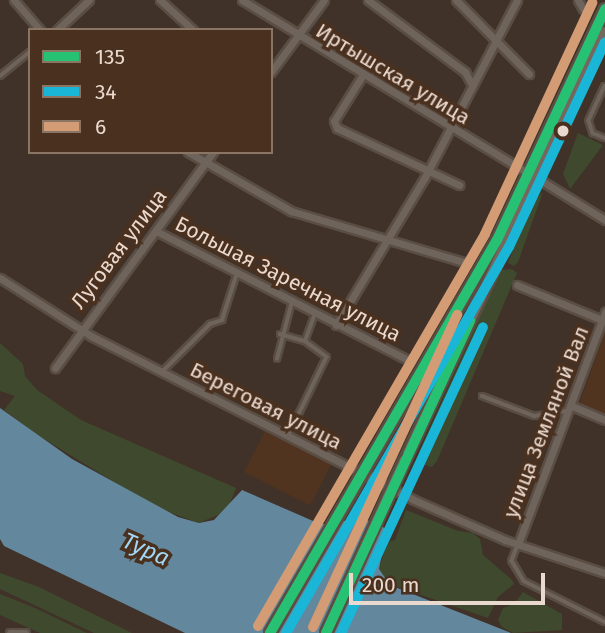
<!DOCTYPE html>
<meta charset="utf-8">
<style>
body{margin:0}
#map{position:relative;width:605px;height:633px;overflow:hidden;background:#403228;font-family:"Fira Sans",sans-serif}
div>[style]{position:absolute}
.built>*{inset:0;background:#51341f;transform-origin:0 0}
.green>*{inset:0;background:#3f492d}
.water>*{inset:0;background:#63879c}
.roads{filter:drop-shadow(2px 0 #5a4e44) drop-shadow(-2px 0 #5a4e44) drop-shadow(0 2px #5a4e44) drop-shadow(0 -2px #5a4e44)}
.lane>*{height:3.5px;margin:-1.75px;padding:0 1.75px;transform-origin:1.75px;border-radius:1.75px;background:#6f645c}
.street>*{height:7px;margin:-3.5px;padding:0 3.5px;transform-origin:3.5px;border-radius:3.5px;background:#6f645c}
.secondary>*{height:10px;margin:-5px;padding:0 5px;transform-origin:5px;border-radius:5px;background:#74675d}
.bridges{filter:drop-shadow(2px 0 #5a4e44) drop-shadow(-2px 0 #5a4e44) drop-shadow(0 2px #5a4e44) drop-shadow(0 -2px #5a4e44)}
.secondary-bridge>*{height:10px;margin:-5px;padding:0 5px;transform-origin:5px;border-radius:5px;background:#74675d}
.bus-1>*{height:10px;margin:-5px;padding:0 5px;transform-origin:5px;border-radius:5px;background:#26c172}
.bus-2>*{height:10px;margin:-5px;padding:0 5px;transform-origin:5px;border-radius:5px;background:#1ab6d8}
.bus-3>*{height:10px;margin:-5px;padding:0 5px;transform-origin:5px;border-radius:5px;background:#d39c74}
.dots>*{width:19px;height:19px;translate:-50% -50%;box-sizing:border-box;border:4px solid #4a301e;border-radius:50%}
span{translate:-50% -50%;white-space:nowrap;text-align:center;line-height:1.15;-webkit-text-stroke:7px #4a301e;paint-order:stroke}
.street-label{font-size:21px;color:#ead9ce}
.water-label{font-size:23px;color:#a1d7f6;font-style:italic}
.legend{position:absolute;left:28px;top:28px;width:245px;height:126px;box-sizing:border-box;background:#4a301e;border:2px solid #8a7464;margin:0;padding:9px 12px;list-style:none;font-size:21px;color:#ead9ce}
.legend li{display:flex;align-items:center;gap:14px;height:35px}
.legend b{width:35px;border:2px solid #8a7464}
.scale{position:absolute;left:349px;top:573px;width:196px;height:32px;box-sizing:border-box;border:4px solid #ead9ce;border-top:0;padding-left:9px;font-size:21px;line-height:24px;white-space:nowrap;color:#ead9ce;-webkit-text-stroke:5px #4a301e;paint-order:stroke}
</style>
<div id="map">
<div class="built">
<i style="clip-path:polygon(605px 331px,605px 416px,579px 405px)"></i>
<i style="left:265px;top:431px;width:74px;height:46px;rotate:27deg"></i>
</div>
<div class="green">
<i style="clip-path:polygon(578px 133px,603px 145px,570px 189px,563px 174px)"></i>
<i style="clip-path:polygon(543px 192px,518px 262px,514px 266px,508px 263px,531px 204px)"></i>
<i style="clip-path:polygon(512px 269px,517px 273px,437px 461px,432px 467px,424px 465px,417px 460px,419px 452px,501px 270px)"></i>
<i style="clip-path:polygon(0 343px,23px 364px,25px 376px,37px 390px,81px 420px,236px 488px,227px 511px,199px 523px,155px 507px,36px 434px,4px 410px,15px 396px,0 391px)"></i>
<i style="clip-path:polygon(406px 510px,458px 531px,473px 533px,480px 539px,483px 555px,512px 580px,514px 584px,498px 597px,488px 618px,392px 585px,382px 575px,379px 569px,384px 552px,390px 541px,395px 540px)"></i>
<i style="clip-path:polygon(0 573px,39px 587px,132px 633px,94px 633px,0 589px)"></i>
<i style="clip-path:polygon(523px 592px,562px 614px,562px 630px,513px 633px,502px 627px,498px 620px,503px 608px,514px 604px)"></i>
<i style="clip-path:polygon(0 594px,35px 608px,87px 633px,40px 633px,0 615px)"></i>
</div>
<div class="water">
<i style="clip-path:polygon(0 408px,72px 459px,178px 517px,199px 523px,214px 520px,242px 490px,320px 524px,336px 524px,358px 516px,387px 529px,379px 569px,390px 585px,511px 633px,185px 633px,4px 546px,0 539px)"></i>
</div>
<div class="roads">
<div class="lane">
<i style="left:0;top:76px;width:38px;rotate:-39deg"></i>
<i style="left:605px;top:86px;width:38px;rotate:115deg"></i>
<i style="left:589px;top:121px;width:13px;rotate:72deg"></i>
<i style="left:593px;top:133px;width:13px;rotate:23deg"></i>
<i style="left:280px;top:334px;width:26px;rotate:16deg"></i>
<i style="left:305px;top:341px;width:27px;rotate:36deg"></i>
<i style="left:327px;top:357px;width:87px;rotate:116deg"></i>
<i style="left:305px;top:341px;width:29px;rotate:-70deg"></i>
<i style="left:277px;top:359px;width:59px;rotate:-75.3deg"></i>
<i style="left:162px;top:372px;width:68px;rotate:-45deg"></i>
<i style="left:210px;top:324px;width:13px;rotate:-18deg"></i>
<i style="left:222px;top:320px;width:49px;rotate:-72.3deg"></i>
<i style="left:482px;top:396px;width:56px;rotate:21deg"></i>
<i style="left:534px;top:416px;width:32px;rotate:-9deg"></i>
<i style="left:518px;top:545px;width:17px;rotate:111deg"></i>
<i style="left:512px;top:561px;width:23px;rotate:59deg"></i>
<i style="left:524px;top:581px;width:91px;rotate:26.8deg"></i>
</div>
<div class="street">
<i style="left:14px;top:0;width:40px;rotate:49deg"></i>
<i style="left:160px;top:0;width:45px;rotate:42.3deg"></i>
<i style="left:242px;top:0;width:336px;rotate:31.2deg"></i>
<i style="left:368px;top:0;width:121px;rotate:36.6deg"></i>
<i style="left:465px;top:72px;width:13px;rotate:61deg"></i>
<i style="left:456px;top:0;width:104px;rotate:45.4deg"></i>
<i style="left:578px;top:0;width:10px;rotate:61deg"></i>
<i style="left:57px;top:30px;width:44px;rotate:-43.2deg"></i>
<i style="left:271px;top:72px;width:89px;rotate:-53.6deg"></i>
<i style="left:362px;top:76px;width:53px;rotate:121.9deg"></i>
<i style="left:334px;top:121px;width:8px;rotate:67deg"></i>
<i style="left:337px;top:128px;width:135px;rotate:25deg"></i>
<i style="left:188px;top:152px;width:119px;rotate:29.8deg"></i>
<i style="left:291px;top:211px;width:183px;rotate:16.5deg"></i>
<i style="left:537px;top:178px;width:80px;rotate:31.7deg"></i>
<i style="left:156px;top:231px;width:279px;rotate:27.1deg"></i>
<i style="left:0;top:278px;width:108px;rotate:32.5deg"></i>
<i style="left:91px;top:336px;width:360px;rotate:26.9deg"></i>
<i style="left:412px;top:499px;width:102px;rotate:23.8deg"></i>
<i style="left:505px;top:540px;width:105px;rotate:18.3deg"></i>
<i style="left:517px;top:285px;width:92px;rotate:22.4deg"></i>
<i style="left:336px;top:325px;width:173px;rotate:-59deg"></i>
<i style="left:425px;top:177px;width:199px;rotate:-62.5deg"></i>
<i style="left:55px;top:368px;width:268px;rotate:-53.8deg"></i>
<i style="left:572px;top:406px;width:36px;rotate:23deg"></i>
<i style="left:518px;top:544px;width:248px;rotate:-69.4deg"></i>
<i style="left:10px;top:633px;width:15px"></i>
</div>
<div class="secondary">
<i style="left:384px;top:436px;width:226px;rotate:-60deg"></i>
<i style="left:497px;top:240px;width:255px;rotate:-64.9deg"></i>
<i style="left:405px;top:460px;width:472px;rotate:-65deg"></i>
</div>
</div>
<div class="bridges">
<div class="secondary-bridge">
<i style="left:270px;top:633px;width:228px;rotate:-59.9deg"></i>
<i style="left:326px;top:633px;width:190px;rotate:-65.5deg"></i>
</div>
</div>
<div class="bus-1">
<i style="left:270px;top:633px;width:454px;rotate:-60deg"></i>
<i style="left:497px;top:240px;width:255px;rotate:-64.9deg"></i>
<i style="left:326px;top:633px;width:344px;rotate:-65.2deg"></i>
</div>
<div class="bus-2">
<i style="left:286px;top:633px;width:446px;rotate:-60deg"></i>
<i style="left:509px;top:247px;width:226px;rotate:-64.9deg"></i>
<i style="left:341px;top:633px;width:337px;rotate:-65.1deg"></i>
</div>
<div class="bus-3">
<i style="left:258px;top:626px;width:453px;rotate:-59.9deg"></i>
<i style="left:485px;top:234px;width:255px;rotate:-65.1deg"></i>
<i style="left:313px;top:627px;width:344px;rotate:-65.2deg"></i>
</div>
<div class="dots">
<i style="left:563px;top:131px;background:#ead9ce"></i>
</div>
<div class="street-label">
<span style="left:393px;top:74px;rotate:31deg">Иртышская улица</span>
<span style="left:119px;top:249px;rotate:-53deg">Луговая улица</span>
<span style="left:288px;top:279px;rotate:27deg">Большая Заречная улица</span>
<span style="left:266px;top:406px;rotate:27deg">Береговая улица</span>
<span style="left:546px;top:422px;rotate:-69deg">улица Земляной Вал</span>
</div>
<div class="water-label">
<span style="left:146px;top:549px;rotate:24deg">Тура</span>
</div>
<ul class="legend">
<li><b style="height:9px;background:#26c172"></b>135</li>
<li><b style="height:9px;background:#1ab6d8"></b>34</li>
<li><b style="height:9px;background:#d39c74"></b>6</li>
</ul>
<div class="scale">200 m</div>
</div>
